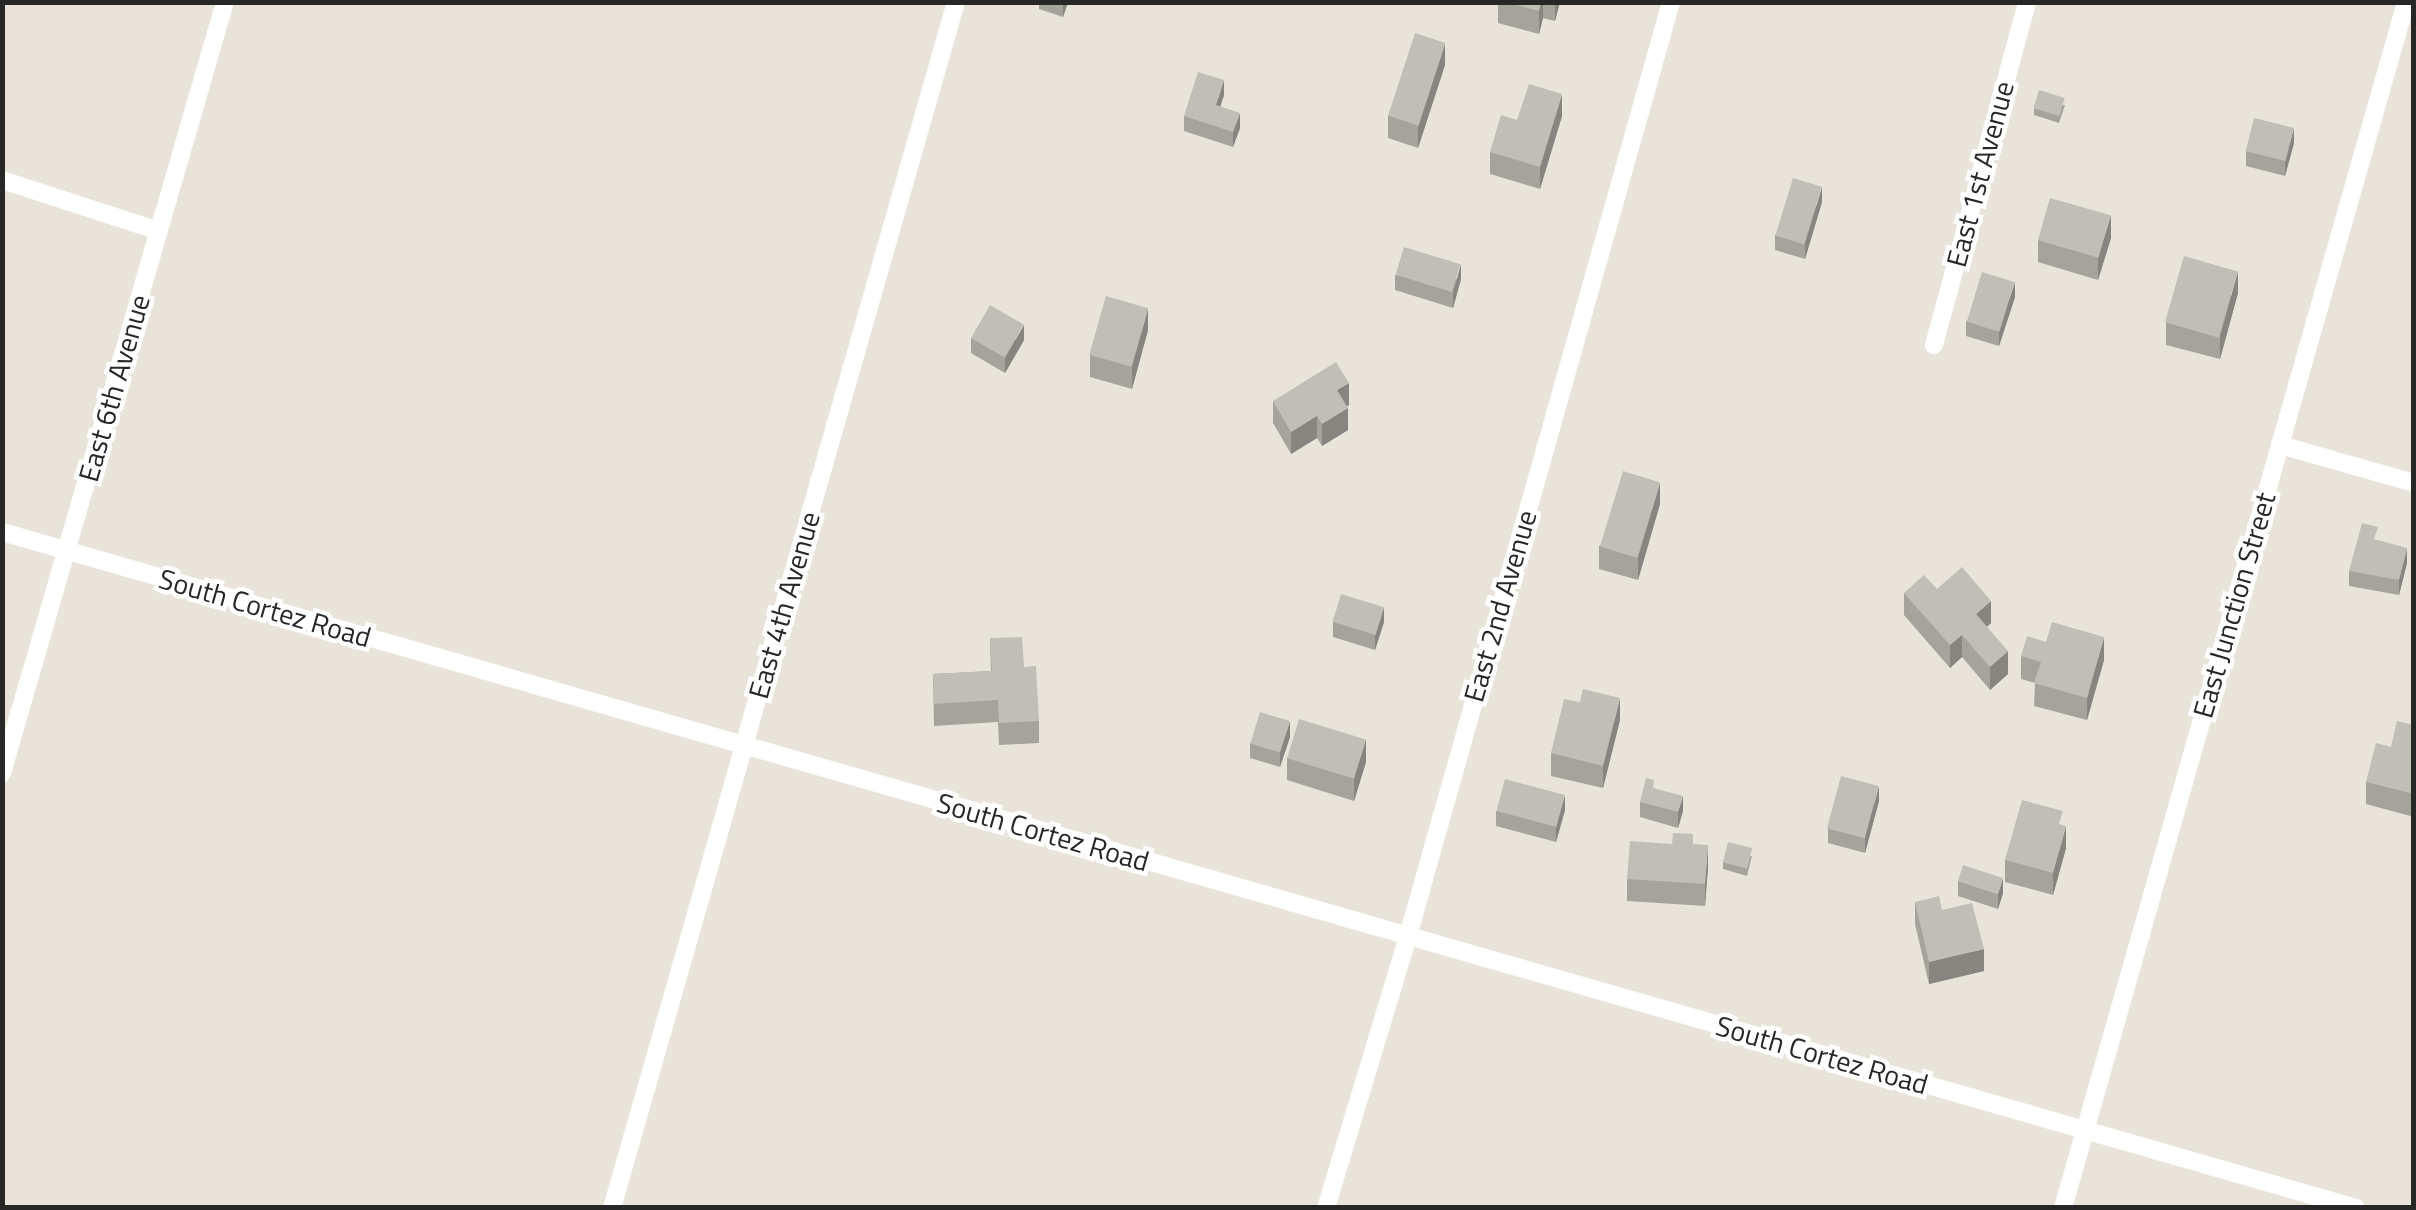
<!DOCTYPE html>
<style>
body{margin:0}
#map{position:relative;width:2416px;height:1210px;overflow:hidden;background:#e9e4da;font-family:"Titillium Web",sans-serif}
div>[style]{position:absolute}
.street>*{height:18px;margin:-9px;padding:0 9px;transform-origin:9px;border-radius:9px;background:#fff}
.wall>*{inset:0;background:#a6a39d}
.shaded-wall>*{inset:0;background:#878580}
.building>*{inset:0;background:#c1beb7;transform-origin:0 0}
span{translate:-50% -50%;white-space:nowrap;text-align:center;line-height:1.15;-webkit-text-stroke:9px #fff;paint-order:stroke}
.street-label{font-size:28px;color:#272727}
.frame{position:absolute;inset:0;border:5px solid #272727;pointer-events:none}
</style>
<div id="map">
<div class="street">
<i style="left:2px;top:180px;width:165px;rotate:18deg"></i>
<i style="left:1934px;top:345px;width:355px;rotate:-74.8deg"></i>
<i style="left:2280px;top:445px;width:139px;rotate:15.8deg"></i>
<i style="left:2px;top:532px;width:2449px;rotate:16.02deg"></i>
<i style="left:2px;top:773px;width:803px;rotate:-73.87deg"></i>
<i style="left:612px;top:1208px;width:1254px;rotate:-74.08deg"></i>
<i style="left:1326px;top:1208px;width:284px;rotate:-73.2deg"></i>
<i style="left:1408px;top:936px;width:970px;rotate:-74.27deg"></i>
<i style="left:2063px;top:1208px;width:1254px;rotate:-74.12deg"></i>
</div>
<div class="wall">
<i style="clip-path:polygon(1039px 2px,1068px 2px,1063px 17px,1039px 9px)"></i>
<i style="clip-path:polygon(1498px 2px,1560px 2px,1555px 21px,1543px 18px,1539px 34px,1498px 23px)"></i>
<i style="clip-path:polygon(1445px 65px,1418px 148px,1388px 138px,1388px 116px)"></i>
<i style="clip-path:polygon(1224px 95px,1220px 106px,1240px 128px,1233px 147px,1184px 131px,1184px 116px)"></i>
<i style="clip-path:polygon(2065px 105px,2059px 123px,2034px 115px,2034px 108px)"></i>
<i style="clip-path:polygon(1562px 116px,1540px 189px,1490px 174px,1490px 152px,1517px 120px)"></i>
<i style="clip-path:polygon(2294px 143px,2285px 176px,2246px 166px,2246px 151px)"></i>
<i style="clip-path:polygon(1822px 202px,1805px 259px,1775px 250px,1775px 235px)"></i>
<i style="clip-path:polygon(2111px 238px,2098px 280px,2038px 262px,2038px 240px)"></i>
<i style="clip-path:polygon(1395px 275px,1461px 279px,1453px 308px,1395px 290px)"></i>
<i style="clip-path:polygon(2238px 293px,2220px 359px,2166px 345px,2166px 323px)"></i>
<i style="clip-path:polygon(2015px 297px,1999px 346px,1966px 336px,1966px 321px)"></i>
<i style="clip-path:polygon(1148px 330px,1132px 389px,1090px 377px,1090px 355px)"></i>
<i style="clip-path:polygon(971px 338px,1024px 340px,1005px 373px,971px 353px)"></i>
<i style="clip-path:polygon(1273px 401px,1349px 405px,1347px 406px,1348px 430px,1322px 446px,1317px 438px,1291px 454px,1273px 423px)"></i>
<i style="clip-path:polygon(1660px 504px,1638px 580px,1599px 569px,1599px 546px)"></i>
<i style="clip-path:polygon(2407px 563px,2399px 595px,2349px 586px,2349px 571px)"></i>
<i style="clip-path:polygon(1937px 589px,1991px 623px,1987px 627px,2008px 674px,1990px 690px,1962px 657px,1950px 668px,1904px 615px,1904px 593px)"></i>
<i style="clip-path:polygon(1333px 622px,1384px 622px,1375px 650px,1333px 637px)"></i>
<i style="clip-path:polygon(990px 638px,1024px 667px,1039px 721px,1039px 743px,999px 745px,998px 722px,934px 726px,933px 674px,991px 671px)"></i>
<i style="clip-path:polygon(2021px 656px,2104px 660px,2087px 720px,2034px 706px,2035px 683px,2021px 679px)"></i>
<i style="clip-path:polygon(1620px 720px,1603px 788px,1551px 776px,1551px 753px)"></i>
<i style="clip-path:polygon(2414px 725px,2414px 817px,2366px 804px,2366px 782px,2391px 747px)"></i>
<i style="clip-path:polygon(1290px 737px,1280px 767px,1250px 758px,1250px 743px)"></i>
<i style="clip-path:polygon(1287px 758px,1366px 762px,1354px 801px,1287px 780px)"></i>
<i style="clip-path:polygon(1654px 788px,1683px 811px,1678px 828px,1640px 817px,1640px 802px)"></i>
<i style="clip-path:polygon(1879px 801px,1865px 853px,1828px 843px,1828px 828px)"></i>
<i style="clip-path:polygon(1565px 810px,1556px 842px,1496px 826px,1496px 811px)"></i>
<i style="clip-path:polygon(1672px 844px,1693px 844px,1708px 867px,1705px 906px,1627px 901px,1627px 879px)"></i>
<i style="clip-path:polygon(2066px 848px,2053px 895px,2005px 882px,2005px 860px)"></i>
<i style="clip-path:polygon(1752px 856px,1747px 876px,1723px 869px,1723px 862px)"></i>
<i style="clip-path:polygon(1958px 881px,2003px 893px,1998px 909px,1958px 896px)"></i>
<i style="clip-path:polygon(1915px 902px,1942px 910px,1984px 971px,1929px 984px,1915px 924px)"></i>
</div>
<div class="shaded-wall">
<i style="clip-path:polygon(1063px 2px,1068px 2px,1063px 17px)"></i>
<i style="clip-path:polygon(1541px 2px,1543px 2px,1543px 18px,1539px 34px,1539px 11px)"></i>
<i style="clip-path:polygon(1555px 2px,1560px 2px,1555px 21px)"></i>
<i style="clip-path:polygon(1445px 43px,1445px 65px,1418px 148px,1418px 126px)"></i>
<i style="clip-path:polygon(1224px 80px,1224px 95px,1216px 120px,1216px 105px)"></i>
<i style="clip-path:polygon(1562px 94px,1562px 116px,1540px 189px,1540px 167px)"></i>
<i style="clip-path:polygon(1240px 113px,1240px 128px,1233px 147px,1233px 132px)"></i>
<i style="clip-path:polygon(2294px 128px,2294px 143px,2285px 176px,2285px 161px)"></i>
<i style="clip-path:polygon(1822px 187px,1822px 202px,1805px 259px,1805px 244px)"></i>
<i style="clip-path:polygon(2111px 215px,2111px 238px,2098px 280px,2098px 258px)"></i>
<i style="clip-path:polygon(1461px 264px,1461px 279px,1453px 308px,1453px 293px)"></i>
<i style="clip-path:polygon(2238px 271px,2238px 293px,2220px 359px,2220px 337px)"></i>
<i style="clip-path:polygon(2015px 282px,2015px 297px,1999px 346px,1999px 331px)"></i>
<i style="clip-path:polygon(1148px 308px,1148px 330px,1132px 389px,1132px 367px)"></i>
<i style="clip-path:polygon(1024px 325px,1024px 340px,1005px 373px,1005px 358px)"></i>
<i style="clip-path:polygon(1349px 383px,1349px 405px,1337px 413px,1337px 390px)"></i>
<i style="clip-path:polygon(1348px 408px,1348px 430px,1322px 446px,1322px 424px)"></i>
<i style="clip-path:polygon(1317px 416px,1317px 438px,1291px 454px,1291px 432px)"></i>
<i style="clip-path:polygon(1660px 482px,1660px 504px,1638px 580px,1638px 558px)"></i>
<i style="clip-path:polygon(2407px 548px,2407px 563px,2399px 595px,2399px 580px)"></i>
<i style="clip-path:polygon(1991px 601px,1991px 623px,1976px 636px,1976px 614px)"></i>
<i style="clip-path:polygon(1384px 607px,1384px 622px,1375px 650px,1375px 635px)"></i>
<i style="clip-path:polygon(1962px 635px,1962px 657px,1950px 668px,1950px 645px)"></i>
<i style="clip-path:polygon(2104px 637px,2104px 660px,2087px 720px,2087px 698px)"></i>
<i style="clip-path:polygon(2008px 651px,2008px 674px,1990px 690px,1990px 667px)"></i>
<i style="clip-path:polygon(1620px 698px,1620px 720px,1603px 788px,1603px 766px)"></i>
<i style="clip-path:polygon(1290px 721px,1290px 737px,1280px 767px,1280px 752px)"></i>
<i style="clip-path:polygon(1366px 739px,1366px 762px,1354px 801px,1354px 778px)"></i>
<i style="clip-path:polygon(1879px 786px,1879px 801px,1865px 853px,1865px 838px)"></i>
<i style="clip-path:polygon(1565px 795px,1565px 810px,1556px 842px,1556px 826px)"></i>
<i style="clip-path:polygon(1683px 796px,1683px 811px,1678px 828px,1678px 812px)"></i>
<i style="clip-path:polygon(2066px 826px,2066px 848px,2053px 895px,2053px 873px)"></i>
<i style="clip-path:polygon(1708px 845px,1708px 867px,1705px 906px,1705px 884px)"></i>
<i style="clip-path:polygon(2003px 878px,2003px 893px,1998px 909px,1998px 894px)"></i>
<i style="clip-path:polygon(1984px 949px,1984px 971px,1929px 984px,1929px 962px)"></i>
</div>
<div class="building">
<i style="clip-path:polygon(1505px 2px,1541px 2px,1539px 11px)"></i>
<i style="left:1415px;top:33px;width:32px;height:87px;rotate:18deg"></i>
<i style="clip-path:polygon(1198px 72px,1224px 80px,1216px 105px,1240px 113px,1233px 132px,1184px 116px)"></i>
<i style="clip-path:polygon(1529px 84px,1562px 94px,1540px 167px,1490px 152px,1501px 115px,1517px 120px)"></i>
<i style="left:2039px;top:90px;width:27px;height:19px;rotate:17deg"></i>
<i style="left:2254px;top:118px;width:41px;height:34px;rotate:14deg"></i>
<i style="left:1793px;top:178px;width:30px;height:60px;rotate:17deg"></i>
<i style="left:2050px;top:198px;width:63px;height:44px;rotate:16deg"></i>
<i style="left:1404px;top:247px;width:59px;height:29px;rotate:17deg"></i>
<i style="left:2184px;top:256px;width:56px;height:69px;rotate:16deg"></i>
<i style="left:1982px;top:272px;width:34px;height:52px;rotate:17deg"></i>
<i style="left:1106px;top:296px;width:44px;height:61px;rotate:16deg"></i>
<i style="left:990px;top:305px;width:39px;height:38px;rotate:30deg"></i>
<i style="clip-path:polygon(1336px 362px,1349px 383px,1337px 390px,1348px 408px,1322px 424px,1317px 416px,1291px 432px,1273px 401px)"></i>
<i style="left:1623px;top:471px;width:39px;height:79px;rotate:17deg"></i>
<i style="clip-path:polygon(2362px 523px,2378px 527px,2374px 539px,2407px 548px,2399px 580px,2349px 571px)"></i>
<i style="clip-path:polygon(1962px 567px,1991px 601px,1976px 614px,2008px 651px,1990px 667px,1962px 635px,1950px 645px,1904px 593px,1924px 575px,1937px 589px)"></i>
<i style="left:1341px;top:594px;width:45px;height:29px;rotate:17deg"></i>
<i style="clip-path:polygon(2052px 622px,2104px 637px,2087px 698px,2034px 683px,2041px 662px,2021px 656px,2027px 636px,2046px 642px)"></i>
<i style="clip-path:polygon(1022px 637px,1024px 667px,1036px 666px,1039px 721px,999px 723px,998px 700px,934px 704px,933px 674px,992px 671px,990px 638px)"></i>
<i style="clip-path:polygon(1583px 689px,1620px 698px,1603px 766px,1551px 753px,1564px 699px,1580px 702px)"></i>
<i style="left:1260px;top:712px;width:31px;height:33px;rotate:17deg"></i>
<i style="left:1299px;top:719px;width:70px;height:41px;rotate:17deg"></i>
<i style="clip-path:polygon(2397px 721px,2414px 725px,2414px 794px,2366px 782px,2376px 743px,2391px 747px)"></i>
<i style="left:1841px;top:776px;width:39px;height:54px;rotate:15deg"></i>
<i style="clip-path:polygon(1646px 778px,1654px 780px,1653px 788px,1683px 796px,1678px 812px,1640px 802px)"></i>
<i style="left:1505px;top:779px;width:62px;height:33px;rotate:15deg"></i>
<i style="clip-path:polygon(2022px 800px,2063px 811px,2059px 824px,2066px 826px,2053px 873px,2005px 860px)"></i>
<i style="clip-path:polygon(1673px 833px,1693px 834px,1693px 844px,1708px 845px,1705px 884px,1627px 879px,1630px 841px,1672px 844px)"></i>
<i style="left:1728px;top:842px;width:25px;height:21px;rotate:14deg"></i>
<i style="left:1963px;top:865px;width:42px;height:17px;rotate:18deg"></i>
<i style="clip-path:polygon(1939px 896px,1942px 910px,1972px 903px,1984px 949px,1929px 962px,1915px 902px)"></i>
</div>
<div class="street-label">
<span style="left:1980px;top:174px;rotate:-75deg">East 1st Avenue</span>
<span style="left:114px;top:388px;rotate:-74deg">East 6th Avenue</span>
<span style="left:784px;top:605px;rotate:-74deg">East 4th Avenue</span>
<span style="left:2234px;top:605px;rotate:-74deg">East Junction Street</span>
<span style="left:1500px;top:606px;rotate:-74deg">East 2nd Avenue</span>
<span style="left:265px;top:608px;rotate:16deg">South Cortez Road</span>
<span style="left:1043px;top:832px;rotate:16deg">South Cortez Road</span>
<span style="left:1822px;top:1055px;rotate:16deg">South Cortez Road</span>
</div>
<div class="frame"></div>
</div>
